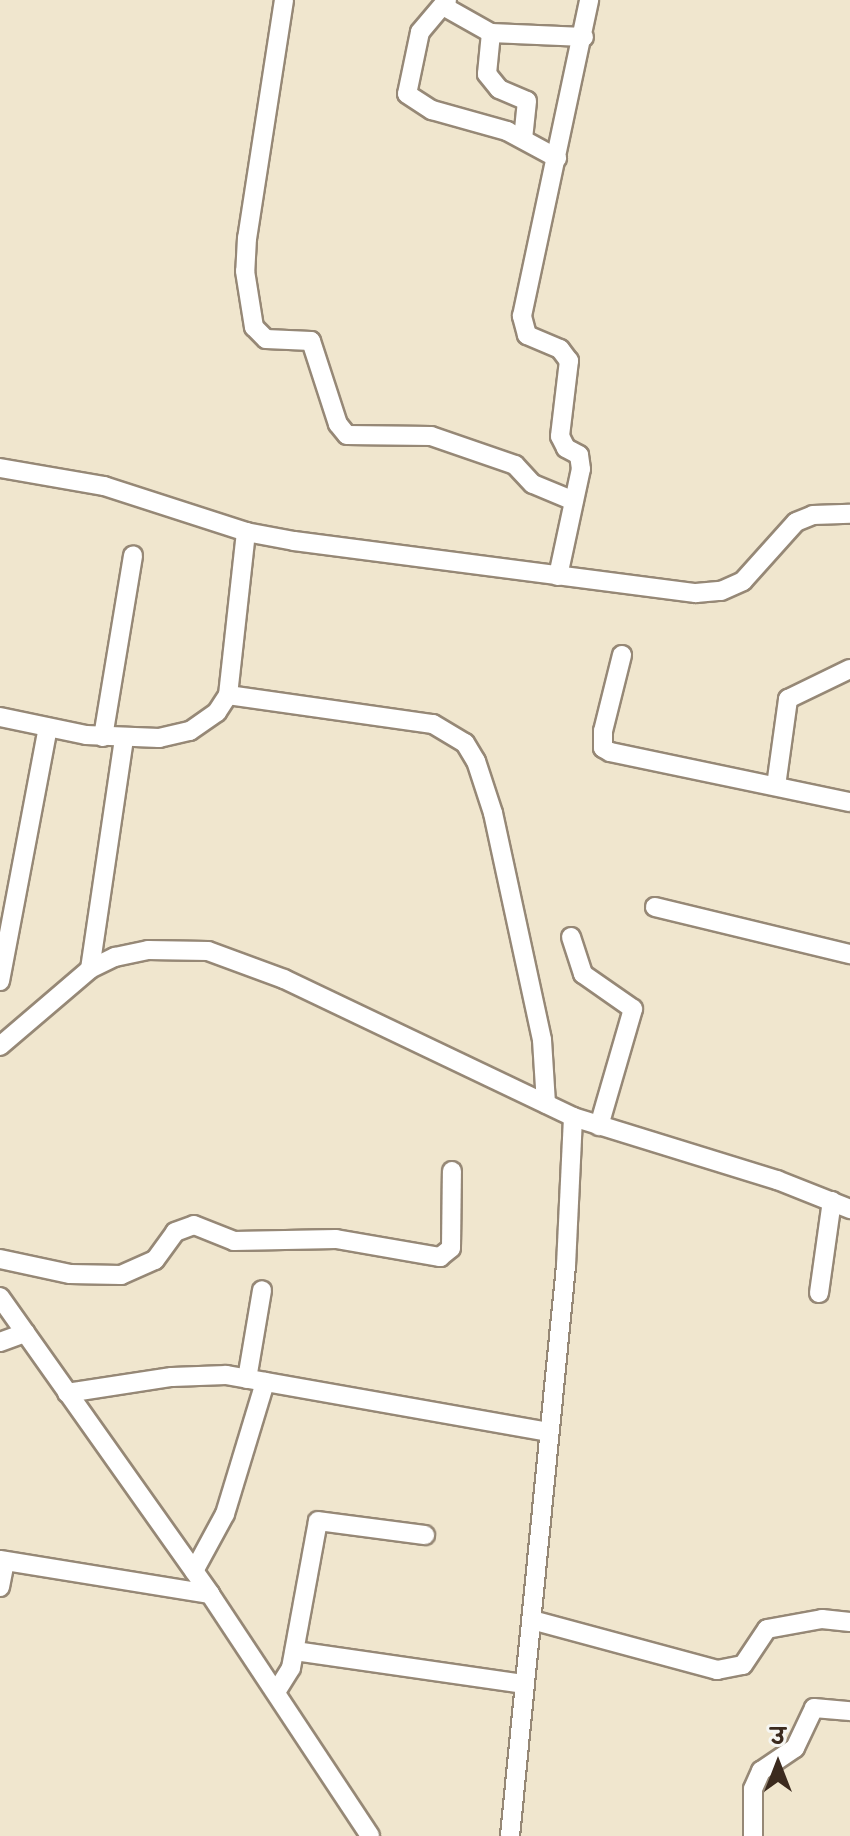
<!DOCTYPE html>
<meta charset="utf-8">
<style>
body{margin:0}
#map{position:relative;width:850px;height:1836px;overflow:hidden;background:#f0e6ce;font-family:"Gochi Hand","Playpen Sans Deva",sans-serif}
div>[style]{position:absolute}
.roads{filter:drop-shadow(2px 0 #968876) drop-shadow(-2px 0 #968876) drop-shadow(0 2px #968876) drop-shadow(0 -2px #968876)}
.minor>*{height:18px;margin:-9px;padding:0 9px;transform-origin:9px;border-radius:9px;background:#fff}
span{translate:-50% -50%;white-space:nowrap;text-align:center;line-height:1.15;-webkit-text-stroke:6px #f6f6f2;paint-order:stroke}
.north{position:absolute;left:738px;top:1724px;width:80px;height:80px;-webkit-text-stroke:6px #f6f6f2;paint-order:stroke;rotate:0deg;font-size:22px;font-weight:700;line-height:32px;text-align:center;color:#3b2a1e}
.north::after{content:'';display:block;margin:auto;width:28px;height:36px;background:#3b2a1e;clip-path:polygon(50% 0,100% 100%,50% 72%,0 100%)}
</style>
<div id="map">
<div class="roads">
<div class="minor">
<i style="left:284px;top:0;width:241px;rotate:98.8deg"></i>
<i style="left:247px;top:238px;width:33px;rotate:93deg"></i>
<i style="left:245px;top:271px;width:57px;rotate:80.9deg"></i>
<i style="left:254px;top:327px;width:17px;rotate:45deg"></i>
<i style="left:266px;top:339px;width:45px;rotate:2.5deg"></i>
<i style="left:311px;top:341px;width:87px;rotate:72deg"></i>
<i style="left:338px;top:424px;width:14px;rotate:51deg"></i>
<i style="left:347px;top:435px;width:84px;rotate:0.7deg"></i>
<i style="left:431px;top:436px;width:89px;rotate:19deg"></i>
<i style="left:515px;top:465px;width:26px;rotate:47deg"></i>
<i style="left:533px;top:484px;width:44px;rotate:22.5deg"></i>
<i style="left:447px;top:0;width:42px;rotate:130.2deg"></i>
<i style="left:420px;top:32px;width:63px;rotate:101.8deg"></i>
<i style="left:407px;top:94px;width:30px;rotate:33deg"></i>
<i style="left:432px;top:110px;width:78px;rotate:15.6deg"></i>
<i style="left:507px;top:131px;width:57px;rotate:28.4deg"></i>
<i style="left:443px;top:6px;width:55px;rotate:29.4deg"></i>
<i style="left:491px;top:33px;width:93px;rotate:2.5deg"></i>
<i style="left:491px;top:33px;width:41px;rotate:95.6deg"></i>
<i style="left:487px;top:74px;width:19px;rotate:51deg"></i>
<i style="left:499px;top:89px;width:30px;rotate:23deg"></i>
<i style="left:527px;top:101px;width:37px;rotate:96deg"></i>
<i style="left:0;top:468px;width:106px;rotate:9.8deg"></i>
<i style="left:104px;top:486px;width:149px;rotate:17.9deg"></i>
<i style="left:246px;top:532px;width:49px;rotate:10.6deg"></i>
<i style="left:294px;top:541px;width:405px;rotate:7.4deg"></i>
<i style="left:696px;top:593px;width:25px;rotate:-5deg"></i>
<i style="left:721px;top:591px;width:24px;rotate:-24deg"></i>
<i style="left:743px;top:581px;width:79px;rotate:-48.1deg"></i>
<i style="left:796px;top:522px;width:18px;rotate:-22deg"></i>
<i style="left:813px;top:515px;width:37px;rotate:-2deg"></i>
<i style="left:246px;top:532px;width:164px;rotate:96.3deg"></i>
<i style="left:228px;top:695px;width:207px;rotate:8.1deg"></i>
<i style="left:433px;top:724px;width:37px;rotate:31deg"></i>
<i style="left:465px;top:743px;width:21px;rotate:59deg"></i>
<i style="left:476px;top:761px;width:55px;rotate:71.9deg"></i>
<i style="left:493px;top:813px;width:232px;rotate:77.8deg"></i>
<i style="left:542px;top:1040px;width:64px;rotate:86.4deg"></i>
<i style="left:558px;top:576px;width:109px;rotate:-77.9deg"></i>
<i style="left:581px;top:469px;width:14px;rotate:-98deg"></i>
<i style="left:579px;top:455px;width:15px;rotate:-152deg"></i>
<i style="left:566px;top:448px;width:13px;rotate:-117deg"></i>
<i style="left:560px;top:436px;width:76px;rotate:-83.2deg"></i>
<i style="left:569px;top:361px;width:15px;rotate:-127deg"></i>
<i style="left:560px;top:349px;width:36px;rotate:-157deg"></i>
<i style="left:527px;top:335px;width:20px;rotate:-105deg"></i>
<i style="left:522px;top:316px;width:323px;rotate:-78deg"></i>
<i style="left:622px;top:655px;width:78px;rotate:104deg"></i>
<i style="left:603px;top:731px;width:17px;rotate:90deg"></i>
<i style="left:603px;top:748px;width:8px;rotate:30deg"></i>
<i style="left:610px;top:752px;width:245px;rotate:11.8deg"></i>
<i style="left:0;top:717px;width:88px;rotate:11.8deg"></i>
<i style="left:86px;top:735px;width:73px;rotate:2.4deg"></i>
<i style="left:159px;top:738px;width:32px;rotate:-13deg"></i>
<i style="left:190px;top:731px;width:33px;rotate:-35deg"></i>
<i style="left:217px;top:712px;width:20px;rotate:-57deg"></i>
<i style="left:103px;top:737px;width:184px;rotate:-80.6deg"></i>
<i style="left:776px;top:786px;width:88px;rotate:-82.1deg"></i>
<i style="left:788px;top:699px;width:69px;rotate:-25.8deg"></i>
<i style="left:655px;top:907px;width:201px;rotate:13.6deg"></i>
<i style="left:571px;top:937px;width:39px;rotate:72deg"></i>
<i style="left:583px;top:974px;width:61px;rotate:35deg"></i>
<i style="left:633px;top:1009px;width:122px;rotate:106.2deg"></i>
<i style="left:90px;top:969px;width:232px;rotate:-81.6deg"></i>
<i style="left:0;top:981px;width:258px;rotate:-79.3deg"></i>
<i style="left:0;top:1046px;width:118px;rotate:-40.5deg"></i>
<i style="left:90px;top:969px;width:28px;rotate:-26deg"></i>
<i style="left:115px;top:957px;width:34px;rotate:-12deg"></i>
<i style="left:148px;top:950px;width:60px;rotate:1deg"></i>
<i style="left:208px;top:951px;width:81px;rotate:20.2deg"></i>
<i style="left:284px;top:979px;width:320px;rotate:25.5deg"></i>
<i style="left:573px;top:1117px;width:214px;rotate:17.2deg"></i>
<i style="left:777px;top:1180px;width:79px;rotate:21.7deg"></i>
<i style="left:0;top:1259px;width:72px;rotate:12.1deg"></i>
<i style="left:70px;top:1274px;width:51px;rotate:1.1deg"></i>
<i style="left:121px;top:1275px;width:37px;rotate:-24deg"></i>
<i style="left:155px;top:1260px;width:34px;rotate:-54deg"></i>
<i style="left:175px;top:1232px;width:20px;rotate:-20deg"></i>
<i style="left:194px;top:1225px;width:43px;rotate:21.8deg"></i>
<i style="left:234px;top:1241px;width:102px;rotate:-1.1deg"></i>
<i style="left:336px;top:1239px;width:106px;rotate:9.8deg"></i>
<i style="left:440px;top:1257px;width:14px;rotate:-39deg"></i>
<i style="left:451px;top:1248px;width:77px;rotate:-89.3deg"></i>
<i style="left:819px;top:1293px;width:93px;rotate:-82deg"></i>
<i style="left:0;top:1297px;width:364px;rotate:54.7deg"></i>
<i style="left:210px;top:1594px;width:290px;rotate:56.5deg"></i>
<i style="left:0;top:1342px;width:27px;rotate:-20deg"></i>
<i style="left:247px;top:1379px;width:90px;rotate:-80.4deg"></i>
<i style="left:67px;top:1393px;width:106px;rotate:-8.7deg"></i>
<i style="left:172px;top:1377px;width:54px;rotate:-2.1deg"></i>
<i style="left:226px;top:1375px;width:328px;rotate:10deg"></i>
<i style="left:0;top:1560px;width:213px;rotate:9.2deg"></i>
<i style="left:194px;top:1571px;width:65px;rotate:-61.5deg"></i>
<i style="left:225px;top:1514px;width:138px;rotate:-73.1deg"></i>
<i style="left:0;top:1587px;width:26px;rotate:-79deg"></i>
<i style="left:532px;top:1620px;width:192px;rotate:15.1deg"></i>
<i style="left:717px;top:1670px;width:26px;rotate:-11deg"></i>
<i style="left:743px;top:1665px;width:43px;rotate:-56.3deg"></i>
<i style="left:767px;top:1629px;width:56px;rotate:-10.3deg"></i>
<i style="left:822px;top:1619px;width:28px;rotate:6deg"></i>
<i style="left:295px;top:1651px;width:232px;rotate:8.2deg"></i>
<i style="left:276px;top:1692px;width:28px;rotate:-58deg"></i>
<i style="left:291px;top:1668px;width:149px;rotate:-79.6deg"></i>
<i style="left:318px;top:1521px;width:108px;rotate:7.5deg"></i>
<i style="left:510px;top:1836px;width:573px;rotate:-84.39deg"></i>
<i style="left:566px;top:1266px;width:149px;rotate:-87.3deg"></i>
<i style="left:753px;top:1836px;width:47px;rotate:-90deg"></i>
<i style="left:753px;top:1789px;width:20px;rotate:-66deg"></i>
<i style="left:761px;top:1771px;width:41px;rotate:-34.1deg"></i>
<i style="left:795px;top:1748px;width:44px;rotate:-64.6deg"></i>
<i style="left:814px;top:1708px;width:36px;rotate:5deg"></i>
</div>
</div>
<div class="north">उ</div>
</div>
